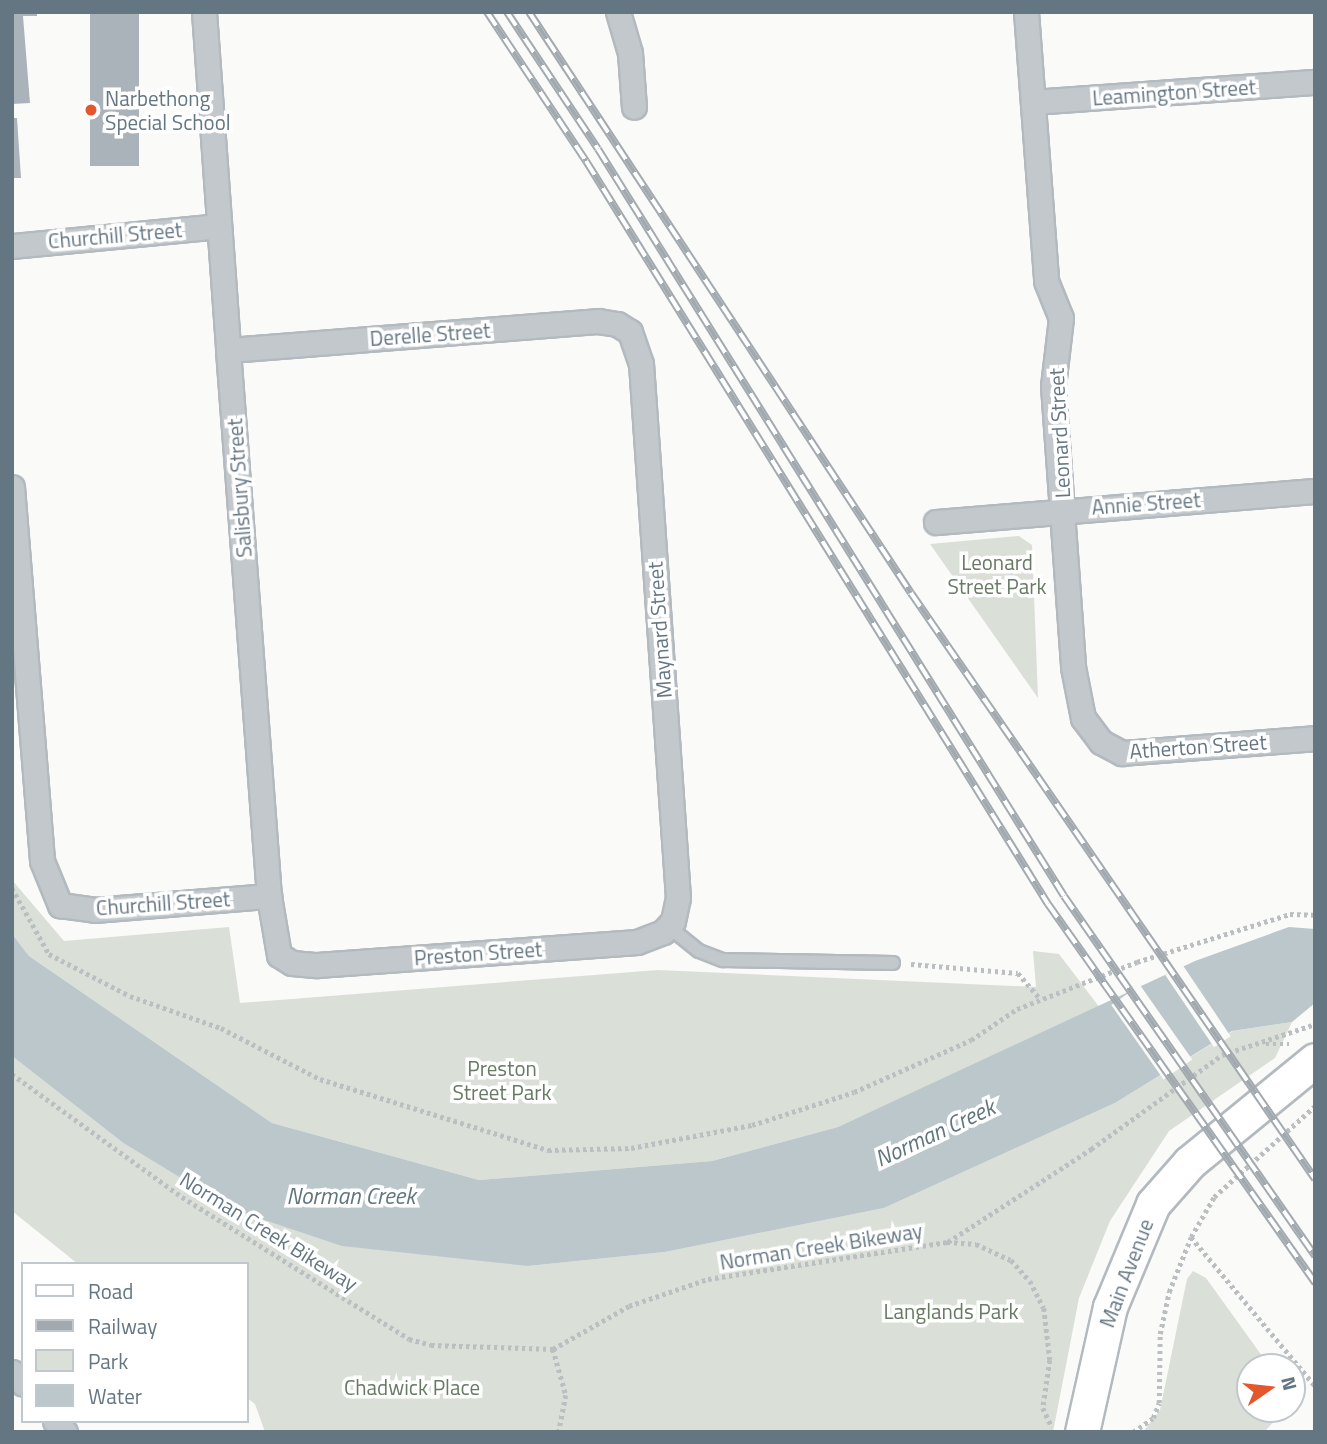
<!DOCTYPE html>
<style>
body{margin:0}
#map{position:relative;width:1327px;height:1444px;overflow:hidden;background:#fafaf8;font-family:"Titillium Web",sans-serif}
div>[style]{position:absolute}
.green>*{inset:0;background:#dadfd7}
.water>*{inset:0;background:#bbc7cb}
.pier>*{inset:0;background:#fafaf8;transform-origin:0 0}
.building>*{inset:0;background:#aab3b9;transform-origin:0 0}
.path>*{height:4.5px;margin-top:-2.25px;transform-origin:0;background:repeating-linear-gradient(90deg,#bbbfc2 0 3.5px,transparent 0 7px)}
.roads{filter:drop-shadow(2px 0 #b3babf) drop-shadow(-2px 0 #b3babf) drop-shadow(0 2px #b3babf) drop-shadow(0 -2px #b3babf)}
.lane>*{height:12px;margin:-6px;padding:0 6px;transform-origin:6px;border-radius:6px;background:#c3c8cc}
.street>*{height:23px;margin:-11.5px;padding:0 11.5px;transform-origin:11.5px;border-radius:11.5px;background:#c3c8cc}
.secondary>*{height:33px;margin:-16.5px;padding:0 16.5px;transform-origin:16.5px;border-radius:16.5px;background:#fff}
.rail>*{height:8px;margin-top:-4px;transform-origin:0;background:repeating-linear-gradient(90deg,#fff 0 16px,#a2aab0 0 32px);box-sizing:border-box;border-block:2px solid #a2aab0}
.dots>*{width:19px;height:19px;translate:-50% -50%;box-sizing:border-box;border:4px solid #fff;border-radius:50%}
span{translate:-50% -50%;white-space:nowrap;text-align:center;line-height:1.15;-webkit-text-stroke:7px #fff;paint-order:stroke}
.street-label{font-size:21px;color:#657683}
.poi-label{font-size:21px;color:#657683}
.left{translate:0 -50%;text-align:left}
.park-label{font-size:21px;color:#687a64}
.water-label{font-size:23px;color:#60757c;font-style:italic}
.frame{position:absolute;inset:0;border:14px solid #657683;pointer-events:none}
.legend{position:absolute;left:21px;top:1262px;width:228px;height:161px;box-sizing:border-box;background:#fff;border:2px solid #c1c8cd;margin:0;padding:9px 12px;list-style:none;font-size:21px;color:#657683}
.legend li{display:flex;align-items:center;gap:14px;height:35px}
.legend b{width:35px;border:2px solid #c1c8cd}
.north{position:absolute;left:1236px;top:1353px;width:70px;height:70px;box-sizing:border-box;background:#fff;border:2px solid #c1c8cd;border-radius:50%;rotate:76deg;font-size:19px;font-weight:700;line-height:28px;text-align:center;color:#657683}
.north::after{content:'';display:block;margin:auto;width:24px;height:32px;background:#e4572e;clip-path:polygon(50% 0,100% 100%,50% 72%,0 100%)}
</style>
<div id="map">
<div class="green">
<i style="clip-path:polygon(1019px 536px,1032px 545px,1038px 698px,930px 544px)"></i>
<i style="clip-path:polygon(12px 880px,64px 941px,229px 927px,240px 1003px,658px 970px,1036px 987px,1033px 951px,1059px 954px,1100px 1008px,838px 1127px,712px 1161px,479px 1180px,272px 1123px,29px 956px,12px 934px)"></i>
<i style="clip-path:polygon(1292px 1022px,1275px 1058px,1169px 1131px,1110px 1221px,1079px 1298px,1053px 1432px,265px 1432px,255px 1404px,247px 1398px,247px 1264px,78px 1264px,12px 1211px,12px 1056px,122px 1142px,528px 1266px,665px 1252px,884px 1208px,1115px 1103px,1233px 1031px)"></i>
<i style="clip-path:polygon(1193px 1271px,1206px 1278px,1270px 1367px,1250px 1367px,1250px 1409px,1286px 1409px,1264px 1432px,1143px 1432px,1160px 1410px,1187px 1279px)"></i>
</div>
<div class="water">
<i style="clip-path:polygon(1289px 927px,1315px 929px,1315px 1003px,1292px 1022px,1232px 1031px,1115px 1103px,884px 1208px,665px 1252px,528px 1266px,342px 1246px,232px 1209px,122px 1142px,12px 1056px,12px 934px,29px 956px,272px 1123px,479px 1180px,712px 1161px,838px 1127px,1195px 961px)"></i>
</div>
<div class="pier">
<i style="left:1182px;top:964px;width:87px;height:20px;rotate:56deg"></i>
<i style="left:1140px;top:985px;width:91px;height:35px;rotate:55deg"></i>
</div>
<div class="building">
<i style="clip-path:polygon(12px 12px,37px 12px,37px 16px,23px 16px,30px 103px,12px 104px)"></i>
<i style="left:90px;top:12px;width:49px;height:154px"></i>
<i style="clip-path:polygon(12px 118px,17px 118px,21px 178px,12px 178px)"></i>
</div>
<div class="path">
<i style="left:12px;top:888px;width:76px;rotate:60.7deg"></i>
<i style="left:49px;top:954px;width:91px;rotate:27.4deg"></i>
<i style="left:130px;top:996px;width:96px;rotate:19.4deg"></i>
<i style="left:221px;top:1028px;width:111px;rotate:27.3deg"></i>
<i style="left:320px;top:1079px;width:239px;rotate:17.3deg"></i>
<i style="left:548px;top:1150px;width:83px;rotate:-1.4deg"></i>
<i style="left:631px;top:1148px;width:123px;rotate:-10.8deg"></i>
<i style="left:752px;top:1125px;width:107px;rotate:-17.9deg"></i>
<i style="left:854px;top:1092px;width:128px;rotate:-24deg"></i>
<i style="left:971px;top:1040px;width:55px;rotate:-34deg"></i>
<i style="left:1017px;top:1009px;width:129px;rotate:-21.4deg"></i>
<i style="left:1137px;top:962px;width:160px;rotate:-17.4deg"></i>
<i style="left:1290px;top:914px;width:25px;rotate:2deg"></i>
<i style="left:911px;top:964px;width:107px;rotate:4.8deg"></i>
<i style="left:1018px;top:973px;width:35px;rotate:49deg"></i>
<i style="left:1266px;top:1044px;width:23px"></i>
<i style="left:12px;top:1074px;width:210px;rotate:35.9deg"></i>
<i style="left:182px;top:1197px;width:268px;rotate:32deg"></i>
<i style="left:409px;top:1339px;width:23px;rotate:15deg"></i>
<i style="left:431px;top:1345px;width:122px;rotate:1.9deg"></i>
<i style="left:553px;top:1349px;width:87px;rotate:-29.5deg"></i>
<i style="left:629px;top:1306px;width:83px;rotate:-18.9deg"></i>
<i style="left:708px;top:1279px;width:242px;rotate:-8.8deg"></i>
<i style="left:947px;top:1242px;width:29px;rotate:4deg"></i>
<i style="left:976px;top:1244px;width:38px;rotate:25deg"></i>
<i style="left:1011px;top:1260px;width:28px;rotate:48deg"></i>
<i style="left:1030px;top:1281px;width:30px;rotate:63deg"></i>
<i style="left:1044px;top:1308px;width:52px;rotate:83.4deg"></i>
<i style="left:1050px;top:1360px;width:49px;rotate:98.3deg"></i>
<i style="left:1043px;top:1408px;width:21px;rotate:65deg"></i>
<i style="left:1191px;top:1237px;width:194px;rotate:50.2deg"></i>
<i style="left:948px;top:1242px;width:171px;rotate:-33deg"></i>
<i style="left:1091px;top:1149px;width:161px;rotate:-35.7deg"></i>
<i style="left:1222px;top:1055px;width:98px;rotate:-18.4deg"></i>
<i style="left:553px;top:1349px;width:48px;rotate:74.2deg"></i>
<i style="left:566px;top:1395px;width:38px;rotate:101deg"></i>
<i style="left:1133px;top:1432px;width:24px;rotate:-35deg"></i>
<i style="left:1153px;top:1418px;width:16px;rotate:-68deg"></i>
<i style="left:1159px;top:1403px;width:69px;rotate:-89.2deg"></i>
<i style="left:1160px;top:1334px;width:43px;rotate:-77.9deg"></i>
<i style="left:1169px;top:1292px;width:59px;rotate:-68.2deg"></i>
<i style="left:1191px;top:1237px;width:46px;rotate:-60.1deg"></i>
<i style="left:1214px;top:1197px;width:136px;rotate:-42deg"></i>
</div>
<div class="roads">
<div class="lane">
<i style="left:669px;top:927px;width:38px;rotate:39deg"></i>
<i style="left:699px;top:951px;width:26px;rotate:21deg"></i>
<i style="left:723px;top:960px;width:170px;rotate:1deg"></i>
</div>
<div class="street">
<i style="left:204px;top:12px;width:339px;rotate:85.9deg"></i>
<i style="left:228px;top:350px;width:548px;rotate:85.71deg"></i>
<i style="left:269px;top:896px;width:60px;rotate:80.4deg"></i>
<i style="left:279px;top:955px;width:15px;rotate:32deg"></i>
<i style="left:292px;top:963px;width:25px;rotate:5deg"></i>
<i style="left:317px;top:965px;width:321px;rotate:-4.1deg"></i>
<i style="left:637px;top:942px;width:28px;rotate:-21deg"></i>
<i style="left:663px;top:932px;width:15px;rotate:-48deg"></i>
<i style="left:673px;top:921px;width:24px;rotate:-78deg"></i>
<i style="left:678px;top:898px;width:535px;rotate:-93.96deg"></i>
<i style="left:641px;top:364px;width:34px;rotate:-109deg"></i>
<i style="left:630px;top:332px;width:15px;rotate:-148deg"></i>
<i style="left:617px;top:324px;width:19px;rotate:-171deg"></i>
<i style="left:598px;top:321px;width:371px;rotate:175.5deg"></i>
<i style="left:618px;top:12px;width:43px;rotate:73.7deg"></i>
<i style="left:630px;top:53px;width:54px;rotate:85.8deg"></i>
<i style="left:1026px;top:12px;width:270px;rotate:85.7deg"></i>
<i style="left:1046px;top:281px;width:40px;rotate:68deg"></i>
<i style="left:1061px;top:318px;width:68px;rotate:96.7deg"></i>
<i style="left:1053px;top:386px;width:282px;rotate:85.9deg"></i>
<i style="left:1073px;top:667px;width:52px;rotate:78.9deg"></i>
<i style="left:1083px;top:718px;width:30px;rotate:53deg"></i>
<i style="left:1101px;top:742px;width:24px;rotate:28deg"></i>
<i style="left:1122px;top:753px;width:194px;rotate:-4.4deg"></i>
<i style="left:1033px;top:102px;width:283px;rotate:-4.1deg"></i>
<i style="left:12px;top:246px;width:208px;rotate:-5.5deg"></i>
<i style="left:12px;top:487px;width:375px;rotate:85.4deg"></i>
<i style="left:42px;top:861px;width:48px;rotate:67.8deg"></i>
<i style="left:60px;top:905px;width:34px;rotate:8deg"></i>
<i style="left:94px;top:910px;width:176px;rotate:-4.6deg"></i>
<i style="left:936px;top:522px;width:380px;rotate:-4.7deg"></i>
<i style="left:12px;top:1372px;width:16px;rotate:47deg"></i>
<i style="left:55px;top:1421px;width:15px;rotate:48deg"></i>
</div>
<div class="secondary">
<i style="left:1082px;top:1432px;width:128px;rotate:-77.4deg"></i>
<i style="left:1110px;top:1307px;width:112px;rotate:-67.3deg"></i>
<i style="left:1153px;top:1204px;width:56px;rotate:-48.6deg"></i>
<i style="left:1190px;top:1162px;width:161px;rotate:-39.2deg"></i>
</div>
</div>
<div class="rail">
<i style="left:487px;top:12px;width:179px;rotate:56.4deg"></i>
<i style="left:586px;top:161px;width:875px;rotate:58.13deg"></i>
<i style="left:1048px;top:904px;width:464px;rotate:54.8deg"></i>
<i style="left:507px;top:12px;width:164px;rotate:56.4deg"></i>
<i style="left:598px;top:149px;width:880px;rotate:58.04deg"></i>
<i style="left:1064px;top:896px;width:439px;rotate:55.1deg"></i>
<i style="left:529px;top:12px;width:695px;rotate:56.68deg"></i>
<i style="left:911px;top:593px;width:712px;rotate:55.42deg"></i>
</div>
<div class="dots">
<i style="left:91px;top:110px;background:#e4572e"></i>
</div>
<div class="street-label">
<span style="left:1174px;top:92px;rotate:-4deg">Leamington Street</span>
<span style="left:115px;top:235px;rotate:-5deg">Churchill Street</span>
<span style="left:430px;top:334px;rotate:-4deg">Derelle Street</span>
<span style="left:1059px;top:433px;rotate:-93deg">Leonard Street</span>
<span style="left:239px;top:488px;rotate:-94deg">Salisbury Street</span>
<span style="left:1146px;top:503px;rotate:-4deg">Annie Street</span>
<span style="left:659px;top:630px;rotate:-94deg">Maynard Street</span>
<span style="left:1198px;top:746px;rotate:-4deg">Atherton Street</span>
<span style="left:163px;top:903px;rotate:-4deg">Churchill Street</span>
<span style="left:478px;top:953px;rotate:-4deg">Preston Street</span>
<span style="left:269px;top:1231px;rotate:32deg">Norman Creek Bikeway</span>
<span style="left:821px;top:1246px;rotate:-9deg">Norman Creek Bikeway</span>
<span style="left:1126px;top:1273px;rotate:-69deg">Main Avenue</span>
</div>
<div class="poi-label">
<span class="left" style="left:105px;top:110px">Narbethong<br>Special School</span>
</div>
<div class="park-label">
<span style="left:997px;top:574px">Leonard<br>Street Park</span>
<span style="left:502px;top:1080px">Preston<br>Street Park</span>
<span style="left:951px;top:1311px">Langlands Park</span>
<span style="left:412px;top:1387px">Chadwick Place</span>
</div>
<div class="water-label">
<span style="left:935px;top:1133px;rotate:-25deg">Norman Creek</span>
<span style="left:351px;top:1196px">Norman Creek</span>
</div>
<div class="frame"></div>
<ul class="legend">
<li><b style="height:9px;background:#fff"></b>Road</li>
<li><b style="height:9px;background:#a2aab0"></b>Railway</li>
<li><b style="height:19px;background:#dadfd7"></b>Park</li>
<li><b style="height:19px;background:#bbc7cb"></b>Water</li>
</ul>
<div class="north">N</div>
</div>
